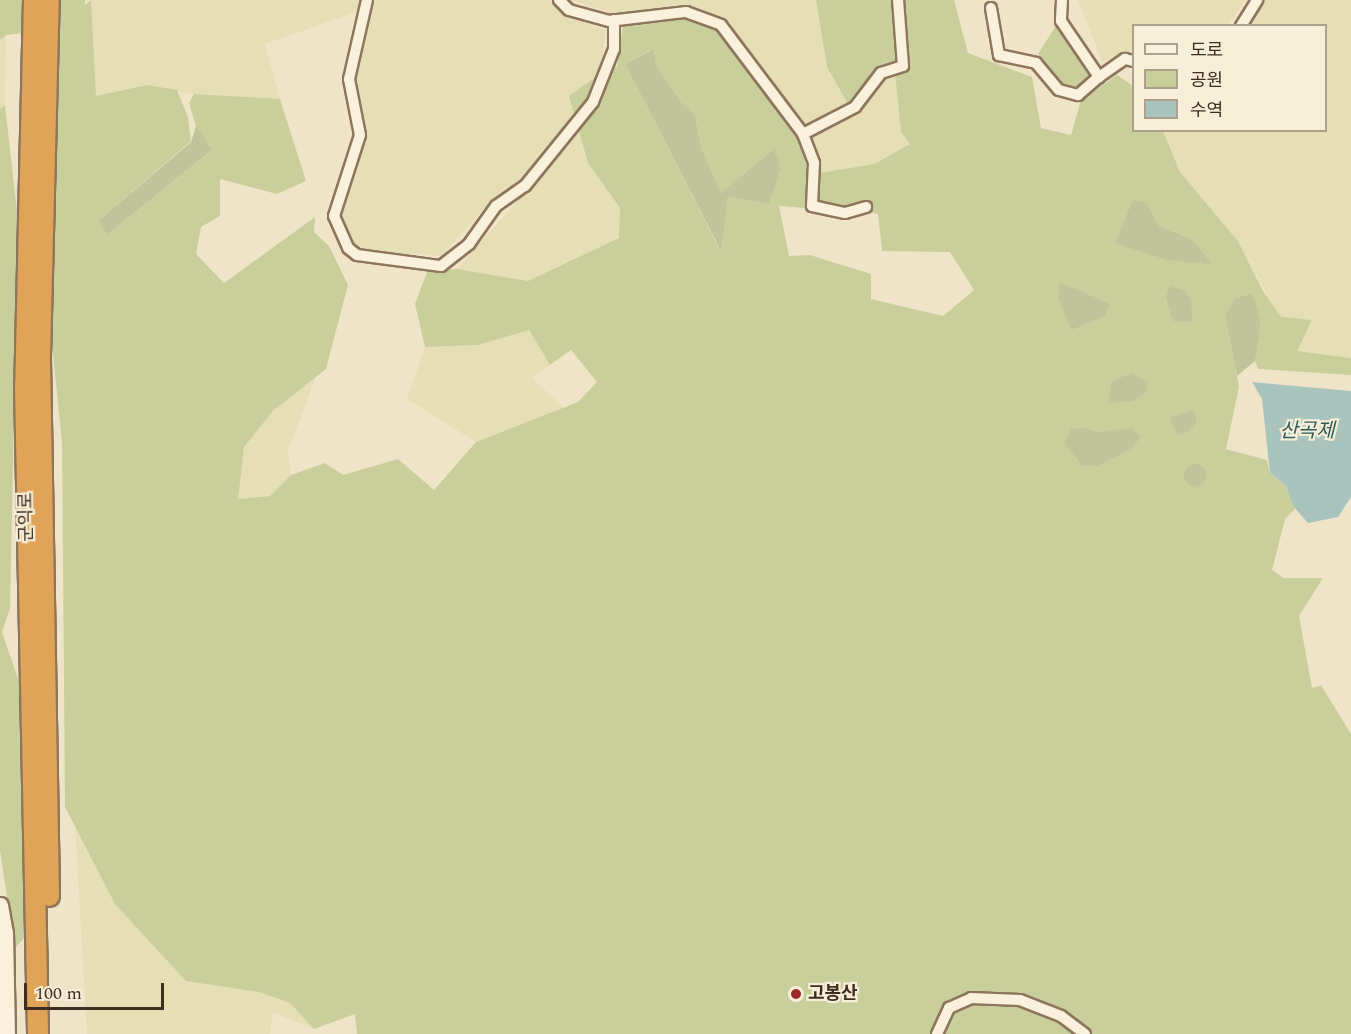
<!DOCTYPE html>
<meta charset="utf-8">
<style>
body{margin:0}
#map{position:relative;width:1351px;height:1034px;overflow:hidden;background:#f0e4c8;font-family:Spectral,"Noto Sans KR",serif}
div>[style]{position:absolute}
.farmland>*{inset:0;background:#e6deb5}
.green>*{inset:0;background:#c9cf9b}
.cemetery>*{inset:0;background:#bfc49a}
.round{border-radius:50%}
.water>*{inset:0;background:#a9c4bc}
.roads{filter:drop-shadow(2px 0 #8d765c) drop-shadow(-2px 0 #8d765c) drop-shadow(0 2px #8d765c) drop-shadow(0 -2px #8d765c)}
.street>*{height:10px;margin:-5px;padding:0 5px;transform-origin:5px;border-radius:5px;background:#faf1dc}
.secondary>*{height:15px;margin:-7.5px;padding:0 7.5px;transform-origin:7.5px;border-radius:7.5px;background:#faf1dc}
.highway>*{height:20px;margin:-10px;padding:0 10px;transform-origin:10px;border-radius:10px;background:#e0a458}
.dots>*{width:16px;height:16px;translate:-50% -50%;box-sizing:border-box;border:3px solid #f7eed8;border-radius:50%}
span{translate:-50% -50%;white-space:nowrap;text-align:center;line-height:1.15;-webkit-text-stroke:4.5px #f7eed8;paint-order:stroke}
.street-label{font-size:18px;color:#3d2e20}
.poi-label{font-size:18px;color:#3d2e20;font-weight:700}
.left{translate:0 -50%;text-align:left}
.water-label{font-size:20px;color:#2f5d5a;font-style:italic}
.legend{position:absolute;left:1132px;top:24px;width:195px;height:108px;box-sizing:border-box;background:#f7eed8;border:2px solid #ada18e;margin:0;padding:8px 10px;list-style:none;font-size:18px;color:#3d2e20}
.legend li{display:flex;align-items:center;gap:12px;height:30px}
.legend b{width:30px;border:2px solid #ada18e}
.scale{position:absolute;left:24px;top:983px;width:140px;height:27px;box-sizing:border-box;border:3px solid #3d2e20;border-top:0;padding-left:8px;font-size:18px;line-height:21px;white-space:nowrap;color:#3d2e20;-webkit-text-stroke:4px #f7eed8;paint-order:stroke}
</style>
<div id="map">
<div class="farmland">
<i style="clip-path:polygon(91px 0,358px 0,362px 10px,265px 44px,280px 99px,194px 94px,147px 85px,96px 96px)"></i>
<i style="clip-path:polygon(371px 0,550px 0,564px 15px,606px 30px,600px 74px,570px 96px,574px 113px,550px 147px,520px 182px,485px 207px,442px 256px,363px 251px,352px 244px,339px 214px,356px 176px,365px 135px,355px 77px)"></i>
<i style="clip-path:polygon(570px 0,816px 0,827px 67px,848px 104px,805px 125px,719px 17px,684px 4px,615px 14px)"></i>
<i style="clip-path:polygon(1078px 0,1246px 0,1228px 25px,1134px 26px,1133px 54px,1102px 61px)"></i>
<i style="clip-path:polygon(1265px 0,1351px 0,1351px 358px,1297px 351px,1238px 241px,1180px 172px,1163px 131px,1326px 130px,1326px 26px,1250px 25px)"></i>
<i style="clip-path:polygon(6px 35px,5px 105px,0 109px,0 40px)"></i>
<i style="clip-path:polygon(896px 75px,901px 132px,910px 144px,874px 164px,820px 173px,810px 137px,859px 111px,881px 80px)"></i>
<i style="clip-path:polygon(579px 132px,588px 163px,620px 208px,619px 238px,528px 281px,457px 269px)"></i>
<i style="clip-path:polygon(529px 330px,550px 365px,532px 378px,564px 408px,476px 442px,407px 399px,425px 347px,478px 345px)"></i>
<i style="clip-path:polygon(316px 377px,288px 450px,291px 475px,270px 496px,237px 499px,244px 447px,273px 411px)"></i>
<i style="clip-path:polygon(75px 825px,186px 981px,259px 992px,290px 1003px,314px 1029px,273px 1012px,270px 1034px,87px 1034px)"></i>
</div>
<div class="green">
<i style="clip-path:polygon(0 0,23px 0,24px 33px,6px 35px,0 40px)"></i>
<i style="clip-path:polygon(evenodd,59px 0,85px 0,85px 5px,91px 0,96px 96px,147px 85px,177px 90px,188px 117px,191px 141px,98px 221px,107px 235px,211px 151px,196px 126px,189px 103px,194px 94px,280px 99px,306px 181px,277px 194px,220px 179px,220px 216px,201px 227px,196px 254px,224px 283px,315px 217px,314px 232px,329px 246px,348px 285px,326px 369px,273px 411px,244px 447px,238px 499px,270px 496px,291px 475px,325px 463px,343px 475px,398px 459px,434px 490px,476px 442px,578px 402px,597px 382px,571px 350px,550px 365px,529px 330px,478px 345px,425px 347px,415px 304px,427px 272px,457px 269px,528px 281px,619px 238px,620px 208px,588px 163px,569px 96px,600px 74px,617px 67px,623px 25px,688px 17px,717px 30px,799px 141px,809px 176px,805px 208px,779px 206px,789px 256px,810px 255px,871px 274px,871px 299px,943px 316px,974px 290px,950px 252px,882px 251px,878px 214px,818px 202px,820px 173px,874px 164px,910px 144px,901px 132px,894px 62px,871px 76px,848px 104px,827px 67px,816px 0,954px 0,968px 53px,1032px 77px,1041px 128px,1071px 135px,1081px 100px,1117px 75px,1133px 86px,1134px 130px,1163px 131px,1180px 172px,1238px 241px,1263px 291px,1281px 317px,1312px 320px,1297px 351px,1351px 358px,1351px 375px,1258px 369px,1255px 361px,1259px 339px,1225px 316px,1239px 387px,1226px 449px,1267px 460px,1270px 473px,1286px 486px,1295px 509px,1285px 519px,1272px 570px,1284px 578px,1323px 578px,1299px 616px,1312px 688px,1321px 685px,1351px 734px,1351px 1034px,357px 1034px,355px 1014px,314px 1029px,290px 1003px,259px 992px,186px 981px,115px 904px,65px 807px,62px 443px,52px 345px,51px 133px,59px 0,652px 49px,656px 65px,682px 103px,695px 115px,702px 150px,721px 194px,773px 150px,781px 167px,769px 204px,728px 197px,720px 250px,625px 64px,652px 49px,59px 0,1147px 203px,1159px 226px,1192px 239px,1211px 264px,1115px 243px,1147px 203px)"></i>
<i style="clip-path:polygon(1057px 24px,1091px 74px,1080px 86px,1059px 86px,1038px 54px)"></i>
<i style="clip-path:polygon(5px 105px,18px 220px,10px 609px,2px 632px,21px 687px,25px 937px,15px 948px,0 851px,0 109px)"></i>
</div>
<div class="cemetery">
<i style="clip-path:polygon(653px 49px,656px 65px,682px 103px,695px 115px,702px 150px,721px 193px,774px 149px,781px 168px,769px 204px,728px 197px,721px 251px,625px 64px)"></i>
<i style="clip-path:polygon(196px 126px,212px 150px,107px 235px,98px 221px,191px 142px)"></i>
<i style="clip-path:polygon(1133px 200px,1147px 203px,1159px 226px,1192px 239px,1212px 264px,1167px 260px,1115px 243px)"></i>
<i style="clip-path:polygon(1059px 282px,1110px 304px,1105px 316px,1071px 330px,1059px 299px)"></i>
<i style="clip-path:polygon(1170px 286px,1185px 291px,1191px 299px,1192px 322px,1173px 321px,1166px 297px)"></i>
<i style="clip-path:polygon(1252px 294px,1260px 318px,1259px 339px,1255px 361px,1237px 376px,1225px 316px,1235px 298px)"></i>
<i style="clip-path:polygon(1132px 373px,1148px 383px,1146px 392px,1133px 401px,1108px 403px,1112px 381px)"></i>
<i style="clip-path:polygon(1193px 410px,1197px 421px,1189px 431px,1177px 435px,1170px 417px)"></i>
<i style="clip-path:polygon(1084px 428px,1098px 432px,1132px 428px,1141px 437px,1132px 448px,1098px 466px,1082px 466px,1065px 443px,1071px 429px)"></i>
<i class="round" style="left:1184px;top:464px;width:22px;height:22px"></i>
</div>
<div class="water">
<i style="clip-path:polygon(1252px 382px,1351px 391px,1351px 497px,1338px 517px,1308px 523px,1293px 506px,1286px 486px,1270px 473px,1262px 399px)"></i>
</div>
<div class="roads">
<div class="street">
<i style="left:367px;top:0;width:81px;rotate:102.8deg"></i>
<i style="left:349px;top:79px;width:57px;rotate:78.9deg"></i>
<i style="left:360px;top:135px;width:85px;rotate:107.8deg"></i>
<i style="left:334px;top:216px;width:35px;rotate:66deg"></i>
<i style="left:348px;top:248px;width:11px;rotate:38deg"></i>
<i style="left:357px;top:255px;width:85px;rotate:7.5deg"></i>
<i style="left:441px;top:266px;width:36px;rotate:-38deg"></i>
<i style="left:469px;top:244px;width:47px;rotate:-54.6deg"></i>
<i style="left:496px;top:206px;width:35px;rotate:-35deg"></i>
<i style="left:525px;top:186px;width:108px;rotate:-51deg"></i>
<i style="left:593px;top:102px;width:57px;rotate:-68.4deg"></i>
<i style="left:614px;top:49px;width:29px;rotate:-90deg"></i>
<i style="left:559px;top:0;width:14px;rotate:45deg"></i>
<i style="left:569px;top:10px;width:41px;rotate:15.4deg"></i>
<i style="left:609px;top:21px;width:78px;rotate:-6.7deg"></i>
<i style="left:686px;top:12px;width:37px;rotate:20deg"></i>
<i style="left:721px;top:25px;width:136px;rotate:53deg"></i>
<i style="left:803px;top:134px;width:31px;rotate:69deg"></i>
<i style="left:814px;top:163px;width:43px;rotate:92.7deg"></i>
<i style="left:812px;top:206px;width:34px;rotate:12deg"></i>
<i style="left:845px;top:213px;width:22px;rotate:-16deg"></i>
<i style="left:1062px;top:0;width:21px;rotate:93deg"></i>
<i style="left:1061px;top:21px;width:68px;rotate:55.8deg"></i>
<i style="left:1099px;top:77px;width:32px;rotate:-35deg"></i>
<i style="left:1125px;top:59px;width:9px;rotate:13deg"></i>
<i style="left:991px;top:8px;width:48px;rotate:80.3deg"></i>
<i style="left:999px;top:55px;width:38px;rotate:12deg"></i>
<i style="left:1036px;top:63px;width:35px;rotate:50deg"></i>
<i style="left:1059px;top:90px;width:20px;rotate:15deg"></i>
<i style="left:1078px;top:95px;width:28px;rotate:-41deg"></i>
<i style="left:1241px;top:26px;width:31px;rotate:-58deg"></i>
<i style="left:803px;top:134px;width:59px;rotate:-27.4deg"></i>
<i style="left:855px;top:107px;width:43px;rotate:-52.6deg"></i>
<i style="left:881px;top:73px;width:23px;rotate:-18deg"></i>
<i style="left:903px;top:66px;width:66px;rotate:-94.3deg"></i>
<i style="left:937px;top:1034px;width:29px;rotate:-65deg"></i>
<i style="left:949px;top:1008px;width:24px;rotate:-24deg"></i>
<i style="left:971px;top:998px;width:49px;rotate:2.3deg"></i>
<i style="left:1020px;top:1000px;width:44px;rotate:21.3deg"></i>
<i style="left:1061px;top:1016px;width:30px;rotate:37deg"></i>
</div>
<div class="secondary">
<i style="left:0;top:905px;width:27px;rotate:80deg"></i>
<i style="left:5px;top:932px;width:102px;rotate:88.9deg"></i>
</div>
<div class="highway">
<i style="left:34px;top:0;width:385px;rotate:91.3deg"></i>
<i style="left:25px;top:385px;width:649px;rotate:88.85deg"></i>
<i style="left:49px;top:896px;width:539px;rotate:-90.96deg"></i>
<i style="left:40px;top:357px;width:357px;rotate:-88.6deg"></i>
</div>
</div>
<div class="dots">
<i style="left:796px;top:994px;background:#9e2a2b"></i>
</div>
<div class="street-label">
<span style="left:27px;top:517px;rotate:-91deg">군익로</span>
</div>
<div class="poi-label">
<span class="left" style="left:808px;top:994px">고봉산</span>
</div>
<div class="water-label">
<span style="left:1307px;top:431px">산곡제</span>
</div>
<ul class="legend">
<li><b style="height:8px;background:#faf1dc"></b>도로</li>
<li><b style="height:16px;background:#c9cf9b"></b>공원</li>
<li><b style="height:16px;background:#a9c4bc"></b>수역</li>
</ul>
<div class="scale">100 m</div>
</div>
